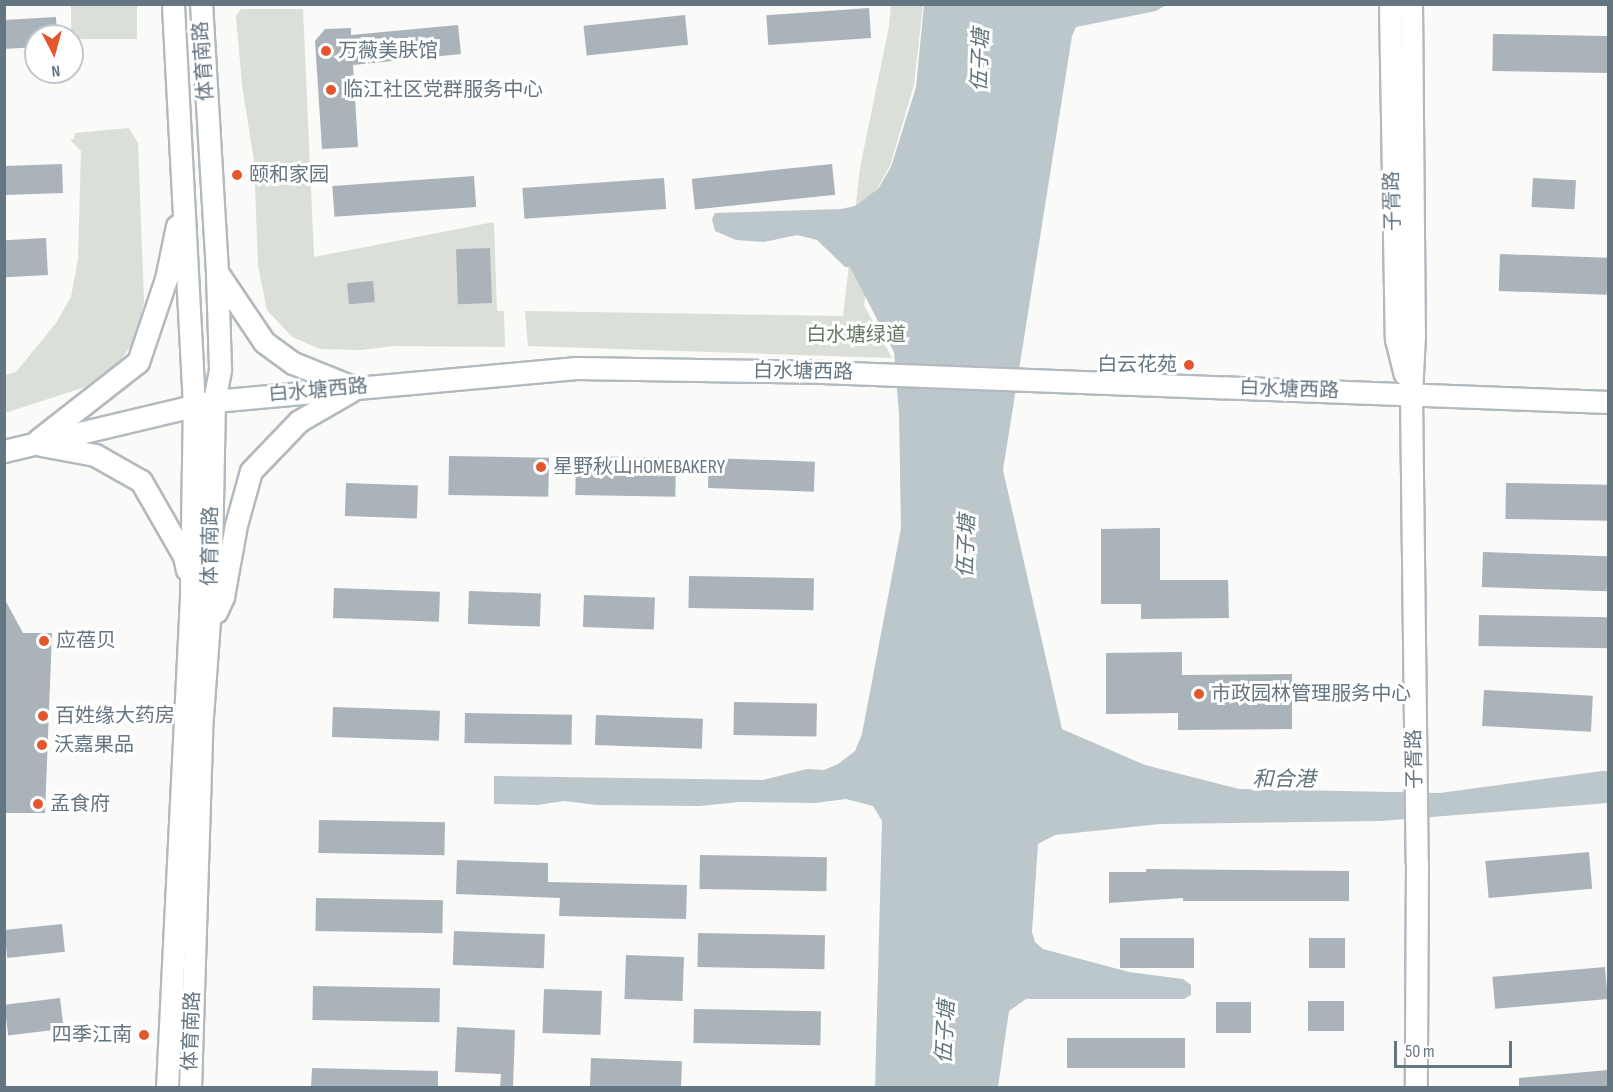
<!DOCTYPE html>
<meta charset="utf-8">
<style>
body{margin:0}
#map{position:relative;width:1613px;height:1092px;overflow:hidden;background:#fafaf8;font-family:"Sofia Sans Condensed","Noto Sans SC",sans-serif}
div>[style]{position:absolute}
.green>*{inset:0;background:#dadfd7;transform-origin:0 0}
.water>*{inset:0;background:#bbc7cb}
.building>*{inset:0;background:#aab3b9;transform-origin:0 0}
.roads{filter:drop-shadow(2px 0 #b3babf) drop-shadow(-2px 0 #b3babf) drop-shadow(0 2px #b3babf) drop-shadow(0 -2px #b3babf)}
.secondary>*{height:21px;margin:-10.5px;padding:0 10.5px;transform-origin:10.5px;border-radius:10.5px;background:#fff}
.dots>*{width:16px;height:16px;translate:-50% -50%;box-sizing:border-box;border:3px solid #fff;border-radius:50%}
span{translate:-50% -50%;white-space:nowrap;text-align:center;line-height:1.15;-webkit-text-stroke:6px #fff;paint-order:stroke}
.poi-label{font-size:20px;color:#657683}
.left{translate:0 -50%;text-align:left}
.right{translate:-100% -50%;text-align:right}
.street-label{font-size:20px;color:#657683}
.park-label{font-size:20px;color:#687a64}
.water-label{font-size:21px;color:#60757c;font-style:italic}
.frame{position:absolute;inset:0;border:6px solid #657683;pointer-events:none}
.north{position:absolute;left:24px;top:24px;width:60px;height:60px;box-sizing:border-box;background:#fff;border:2px solid #c1c8cd;border-radius:50%;rotate:174deg;font-size:16px;font-weight:700;line-height:24px;text-align:center;color:#657683}
.north::after{content:'';display:block;margin:auto;width:21px;height:27px;background:#e4572e;clip-path:polygon(50% 0,100% 100%,50% 72%,0 100%)}
.scale{position:absolute;left:1394px;top:1041px;width:118px;height:27px;box-sizing:border-box;border:3px solid #657683;border-top:0;padding-left:8px;font-size:18px;line-height:21px;white-space:nowrap;color:#657683;-webkit-text-stroke:4px #fff;paint-order:stroke}
</style>
<div id="map">
<div class="green">
<i style="left:71px;top:5px;width:66px;height:34px"></i>
<i style="clip-path:polygon(891px 5px,923px 5px,914px 85px,890px 166px,878px 187px,864px 305px,892px 358px,528px 346px,525px 311px,843px 316px,860px 168px,889px 26px)"></i>
<i style="clip-path:polygon(241px 9px,303px 9px,314px 257px,494px 222px,497px 311px,504px 311px,505px 347px,395px 346px,360px 350px,320px 349px,292px 337px,267px 310px,258px 266px,254px 161px,242px 85px,236px 16px)"></i>
<i style="clip-path:polygon(129px 128px,138px 143px,144px 302px,135px 339px,121px 360px,85px 387px,5px 413px,5px 375px,16px 372px,56px 323px,71px 297px,78px 259px,81px 151px,70px 140px,74px 139px,75px 133px)"></i>
</div>
<div class="water">
<i style="clip-path:polygon(1168px 4px,1156px 11px,1076px 27px,1072px 36px,1003px 470px,1062px 729px,1145px 765px,1239px 789px,1440px 793px,1602px 771px,1608px 771px,1608px 803px,1381px 821px,1160px 824px,1055px 835px,1038px 844px,1032px 932px,1035px 942px,1043px 949px,1129px 972px,1183px 979px,1191px 985px,1191px 995px,1184px 999px,1026px 999px,1009px 1011px,998px 1087px,875px 1088px,882px 821px,873px 806px,846px 799px,815px 803px,740px 802px,699px 806px,597px 805px,564px 801px,537px 805px,494px 804px,494px 776px,763px 780px,807px 769px,824px 770px,838px 764px,855px 751px,862px 734px,901px 528px,899px 414px,894px 352px,850px 267px,845px 267px,817px 240px,797px 235px,764px 242px,736px 240px,715px 231px,712px 219px,715px 213px,841px 209px,855px 206px,878px 189px,891px 167px,916px 87px,924px 5px)"></i>
</div>
<div class="building">
<i style="left:869px;top:8px;width:30px;height:103px;rotate:86deg"></i>
<i style="left:685px;top:15px;width:30px;height:102px;rotate:84deg"></i>
<i style="clip-path:polygon(56px 17px,57px 36px,36px 36px,36px 47px,4px 49px,4px 20px)"></i>
<i style="clip-path:polygon(458px 25px,461px 54px,353px 65px,358px 147px,322px 149px,315px 41px,325px 29px,351px 28px,351px 35px)"></i>
<i style="left:1493px;top:34px;width:115px;height:37px;rotate:1deg"></i>
<i style="left:62px;top:164px;width:29px;height:58px;rotate:88deg"></i>
<i style="left:832px;top:164px;width:31px;height:141px;rotate:84deg"></i>
<i style="left:474px;top:176px;width:31px;height:142px;rotate:86deg"></i>
<i style="left:664px;top:178px;width:31px;height:142px;rotate:86deg"></i>
<i style="left:1533px;top:178px;width:43px;height:29px;rotate:3deg"></i>
<i style="left:46px;top:238px;width:37px;height:42px;rotate:87deg"></i>
<i style="left:490px;top:248px;width:55px;height:34px;rotate:88deg"></i>
<i style="left:1500px;top:254px;width:108px;height:37px;rotate:2deg"></i>
<i style="left:373px;top:281px;width:21px;height:26px;rotate:85deg"></i>
<i style="left:449px;top:456px;width:100px;height:39px;rotate:1deg"></i>
<i style="left:576px;top:456px;width:100px;height:39px;rotate:1deg"></i>
<i style="left:709px;top:458px;width:106px;height:30px;rotate:2deg"></i>
<i style="left:346px;top:483px;width:72px;height:33px;rotate:2deg"></i>
<i style="left:1506px;top:483px;width:102px;height:36px;rotate:1deg"></i>
<i style="clip-path:polygon(1160px 528px,1160px 580px,1228px 580px,1229px 618px,1141px 619px,1141px 604px,1101px 604px,1101px 529px)"></i>
<i style="left:1483px;top:552px;width:125px;height:35px;rotate:2deg"></i>
<i style="left:689px;top:576px;width:125px;height:32px;rotate:1deg"></i>
<i style="left:334px;top:588px;width:106px;height:30px;rotate:2deg"></i>
<i style="left:469px;top:591px;width:72px;height:33px;rotate:2deg"></i>
<i style="left:584px;top:595px;width:71px;height:32px;rotate:2deg"></i>
<i style="clip-path:polygon(4px 598px,23px 633px,52px 633px,45px 813px,4px 813px)"></i>
<i style="left:1479px;top:615px;width:129px;height:31px;rotate:1deg"></i>
<i style="clip-path:polygon(1182px 652px,1182px 675px,1292px 674px,1292px 729px,1178px 730px,1178px 713px,1106px 714px,1106px 653px)"></i>
<i style="left:1484px;top:690px;width:109px;height:36px;rotate:3deg"></i>
<i style="left:734px;top:702px;width:83px;height:33px;rotate:1deg"></i>
<i style="left:333px;top:707px;width:107px;height:30px;rotate:2deg"></i>
<i style="left:465px;top:713px;width:107px;height:30px;rotate:1deg"></i>
<i style="left:596px;top:715px;width:107px;height:30px;rotate:2deg"></i>
<i style="left:319px;top:820px;width:126px;height:33px;rotate:1deg"></i>
<i style="left:1589px;top:852px;width:37px;height:104px;rotate:85deg"></i>
<i style="left:700px;top:855px;width:127px;height:34px;rotate:1deg"></i>
<i style="clip-path:polygon(457px 860px,548px 863px,548px 882px,687px 885px,686px 919px,559px 916px,560px 898px,456px 894px)"></i>
<i style="clip-path:polygon(1146px 869px,1349px 871px,1349px 901px,1183px 901px,1183px 898px,1109px 903px,1109px 872px,1146px 872px)"></i>
<i style="left:316px;top:898px;width:127px;height:33px;rotate:1deg"></i>
<i style="left:62px;top:924px;width:28px;height:58px;rotate:84deg"></i>
<i style="left:454px;top:931px;width:91px;height:34px;rotate:2deg"></i>
<i style="left:698px;top:933px;width:127px;height:34px;rotate:1deg"></i>
<i style="left:1120px;top:938px;width:74px;height:30px"></i>
<i style="left:1309px;top:938px;width:36px;height:30px"></i>
<i style="left:626px;top:955px;width:58px;height:44px;rotate:2deg"></i>
<i style="left:1605px;top:967px;width:32px;height:113px;rotate:85deg"></i>
<i style="left:313px;top:986px;width:127px;height:34px;rotate:1deg"></i>
<i style="left:544px;top:989px;width:58px;height:44px;rotate:2deg"></i>
<i style="left:60px;top:998px;width:31px;height:56px;rotate:83deg"></i>
<i style="left:1308px;top:1001px;width:36px;height:30px"></i>
<i style="left:1251px;top:1002px;width:31px;height:35px;rotate:90deg"></i>
<i style="left:694px;top:1009px;width:127px;height:34px;rotate:1deg"></i>
<i style="clip-path:polygon(457px 1027px,515px 1030px,513px 1088px,500px 1088px,501px 1074px,455px 1072px)"></i>
<i style="left:1185px;top:1038px;width:30px;height:118px;rotate:90deg"></i>
<i style="left:591px;top:1058px;width:91px;height:30px;rotate:2deg"></i>
<i style="clip-path:polygon(312px 1068px,438px 1071px,438px 1088px,311px 1088px)"></i>
<i style="clip-path:polygon(1608px 1070px,1608px 1088px,1519px 1088px,1519px 1078px)"></i>
</div>
<div class="roads">
<div class="secondary">
<i style="left:1390px;top:4px;width:335px;rotate:89deg"></i>
<i style="left:1396px;top:339px;width:36px;rotate:76deg"></i>
<i style="left:1411px;top:4px;width:331px;rotate:89.5deg"></i>
<i style="left:1414px;top:335px;width:60px;rotate:92.9deg"></i>
<i style="left:1411px;top:395px;width:468px;rotate:89.3deg"></i>
<i style="left:1417px;top:863px;width:225px;rotate:90.3deg"></i>
<i style="left:217px;top:272px;width:84px;rotate:56.1deg"></i>
<i style="left:264px;top:342px;width:36px;rotate:36deg"></i>
<i style="left:293px;top:363px;width:61px;rotate:22deg"></i>
<i style="left:38px;top:440px;width:127px;rotate:-38deg"></i>
<i style="left:138px;top:362px;width:88px;rotate:-71.4deg"></i>
<i style="left:166px;top:279px;width:54px;rotate:-78.3deg"></i>
<i style="left:41px;top:445px;width:55px;rotate:10.5deg"></i>
<i style="left:95px;top:455px;width:53px;rotate:29.5deg"></i>
<i style="left:141px;top:481px;width:86px;rotate:60.2deg"></i>
<i style="left:184px;top:556px;width:14px;rotate:78deg"></i>
<i style="left:4px;top:451px;width:216px;rotate:-13.4deg"></i>
<i style="left:214px;top:401px;width:364px;rotate:-5.2deg"></i>
<i style="left:576px;top:368px;width:246px;rotate:0.9deg"></i>
<i style="left:822px;top:372px;width:787px;rotate:2.19deg"></i>
<i style="left:216px;top:612px;width:17px;rotate:-65deg"></i>
<i style="left:223px;top:597px;width:73px;rotate:-79.8deg"></i>
<i style="left:236px;top:525px;width:56px;rotate:-74.5deg"></i>
<i style="left:251px;top:471px;width:69px;rotate:-46.2deg"></i>
<i style="left:299px;top:421px;width:60px;rotate:-30deg"></i>
<i style="left:167px;top:1088px;width:498px;rotate:-87.2deg"></i>
<i style="left:191px;top:591px;width:185px;rotate:-89.1deg"></i>
<i style="left:194px;top:406px;width:403px;rotate:-93deg"></i>
<i style="left:190px;top:1088px;width:358px;rotate:-88.2deg"></i>
<i style="left:201px;top:730px;width:123px;rotate:-85.8deg"></i>
<i style="left:210px;top:607px;width:206px;rotate:-88.9deg"></i>
<i style="left:214px;top:401px;width:33px;rotate:-79deg"></i>
<i style="left:220px;top:369px;width:97px;rotate:-91.8deg"></i>
<i style="left:217px;top:272px;width:268px;rotate:-93.4deg"></i>
</div>
</div>
<div class="dots">
<i style="left:326px;top:51px;background:#e4572e"></i>
<i style="left:331px;top:90px;background:#e4572e"></i>
<i style="left:237px;top:175px;background:#e4572e"></i>
<i style="left:1189px;top:365px;background:#e4572e"></i>
<i style="left:541px;top:467px;background:#e4572e"></i>
<i style="left:44px;top:641px;background:#e4572e"></i>
<i style="left:1199px;top:694px;background:#e4572e"></i>
<i style="left:43px;top:716px;background:#e4572e"></i>
<i style="left:42px;top:745px;background:#e4572e"></i>
<i style="left:38px;top:804px;background:#e4572e"></i>
<i style="left:144px;top:1035px;background:#e4572e"></i>
</div>
<div class="poi-label">
<span class="left" style="left:338px;top:51px">万薇美肤馆</span>
<span class="left" style="left:343px;top:90px">临江社区党群服务中心</span>
<span class="left" style="left:249px;top:175px">颐和家园</span>
<span class="right" style="left:1177px;top:365px">白云花苑</span>
<span class="left" style="left:553px;top:467px">星野秋山HOMEBAKERY</span>
<span class="left" style="left:56px;top:641px">应蓓贝</span>
<span class="left" style="left:1211px;top:694px">市政园林管理服务中心</span>
<span class="left" style="left:55px;top:716px">百姓缘大药房</span>
<span class="left" style="left:54px;top:745px">沃嘉果品</span>
<span class="left" style="left:50px;top:804px">孟食府</span>
<span class="right" style="left:132px;top:1035px">四季江南</span>
</div>
<div class="street-label">
<span style="left:204px;top:61px;rotate:-94deg">体育南路</span>
<span style="left:1393px;top:201px;rotate:-91deg">子胥路</span>
<span style="left:803px;top:372px;rotate:1deg">白水塘西路</span>
<span style="left:1289px;top:390px;rotate:2deg">白水塘西路</span>
<span style="left:318px;top:391px;rotate:-5deg">白水塘西路</span>
<span style="left:211px;top:546px;rotate:-89deg">体育南路</span>
<span style="left:1415px;top:759px;rotate:-91deg">子胥路</span>
<span style="left:192px;top:1031px;rotate:-88deg">体育南路</span>
</div>
<div class="park-label">
<span style="left:856px;top:335px">白水塘绿道</span>
</div>
<div class="water-label">
<span style="left:981px;top:60px;rotate:-88deg">伍子塘</span>
<span style="left:967px;top:546px;rotate:-88deg">伍子塘</span>
<span style="left:1284px;top:780px">和合港</span>
<span style="left:946px;top:1032px;rotate:-87deg">伍子塘</span>
</div>
<div class="frame"></div>
<div class="north">N</div>
<div class="scale">50 m</div>
</div>
